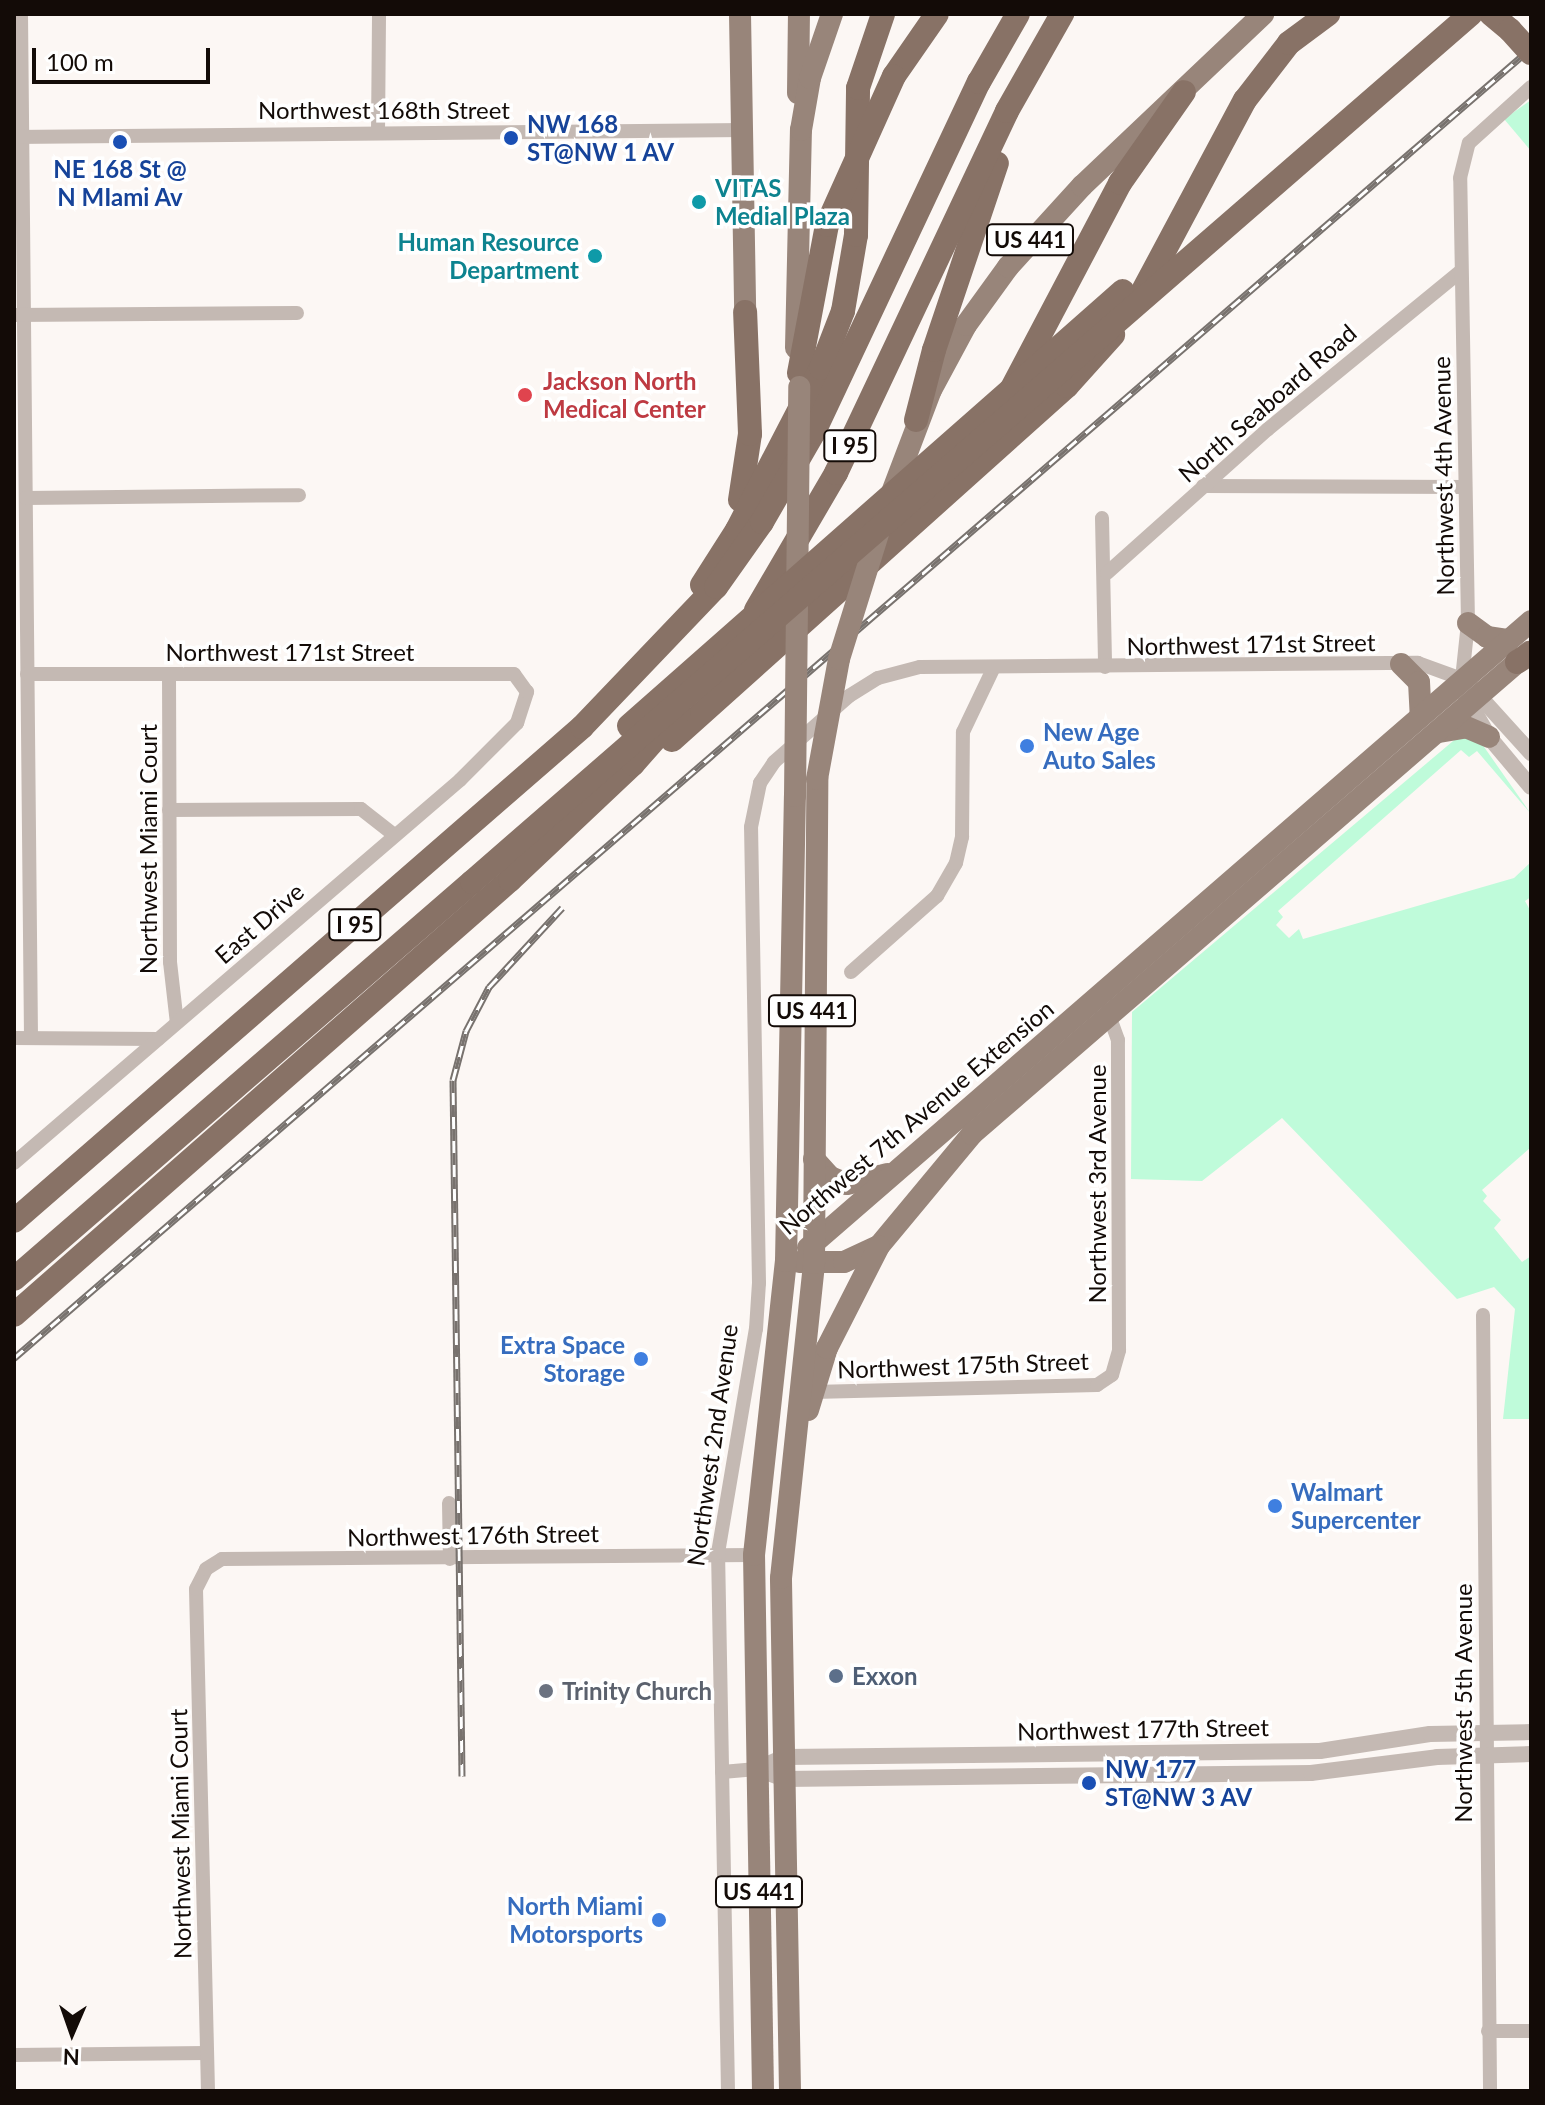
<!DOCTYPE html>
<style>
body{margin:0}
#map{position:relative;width:1545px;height:2105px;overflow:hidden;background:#fcf7f4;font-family:Lato,sans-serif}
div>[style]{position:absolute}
.green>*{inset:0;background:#bffbda}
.minor>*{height:14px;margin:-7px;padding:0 7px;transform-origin:7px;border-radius:7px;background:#c4b9b3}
.tertiary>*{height:16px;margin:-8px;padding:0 8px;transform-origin:8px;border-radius:8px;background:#c4b9b3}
.primary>*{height:22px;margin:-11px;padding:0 11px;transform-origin:11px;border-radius:11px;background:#98857a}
.motorway>*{height:24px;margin:-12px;padding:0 12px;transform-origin:12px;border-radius:12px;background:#887266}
.rail>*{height:7px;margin-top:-3.5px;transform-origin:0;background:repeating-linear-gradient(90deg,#fff 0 12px,#78726e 0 24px);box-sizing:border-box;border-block:2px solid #78726e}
.primary-bridge>*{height:22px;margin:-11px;padding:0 11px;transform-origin:11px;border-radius:11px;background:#98857a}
.motorway-bridge>*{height:24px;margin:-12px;padding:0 12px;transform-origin:12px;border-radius:12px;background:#887266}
.dots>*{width:22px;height:22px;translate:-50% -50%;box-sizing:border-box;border:4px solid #fff;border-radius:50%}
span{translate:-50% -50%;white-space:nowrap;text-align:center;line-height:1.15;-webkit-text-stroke:7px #fff;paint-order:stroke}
.shield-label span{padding:2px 6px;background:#fff;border:2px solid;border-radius:6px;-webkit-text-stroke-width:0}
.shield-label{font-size:22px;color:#130b07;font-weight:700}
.street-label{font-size:24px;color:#130b07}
.transit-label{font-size:24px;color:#164399;font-weight:700}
.left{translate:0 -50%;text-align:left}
.culture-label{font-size:24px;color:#0d838f;font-weight:700}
.right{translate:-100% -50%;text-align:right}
.health-label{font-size:24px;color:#be3a42;font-weight:700}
.shop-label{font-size:24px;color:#366cbe;font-weight:700}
.service-label{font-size:24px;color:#4e5e75;font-weight:700}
.worship-label{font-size:24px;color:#5b616d;font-weight:700}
.frame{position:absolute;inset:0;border:16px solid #130b07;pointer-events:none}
.north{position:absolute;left:32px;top:1993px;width:80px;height:80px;-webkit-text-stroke:6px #fff;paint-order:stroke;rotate:182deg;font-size:22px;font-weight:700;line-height:32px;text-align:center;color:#130b07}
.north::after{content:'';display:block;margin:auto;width:28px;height:36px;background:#130b07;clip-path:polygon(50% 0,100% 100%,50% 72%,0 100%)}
.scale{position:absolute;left:32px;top:48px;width:178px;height:36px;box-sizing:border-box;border:4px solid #130b07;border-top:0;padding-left:10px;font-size:24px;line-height:28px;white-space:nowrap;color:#130b07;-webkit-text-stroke:6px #fff;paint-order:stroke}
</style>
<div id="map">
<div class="green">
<i style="clip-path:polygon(1531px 100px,1531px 151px,1504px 119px)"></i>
<i style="clip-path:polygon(1459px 736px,1482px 744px,1531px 814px,1477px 751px,1469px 757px,1461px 750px,1278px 911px,1283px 917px,1276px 925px,1289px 938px,1299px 929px,1303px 939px,1514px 878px,1531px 862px,1531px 897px,1525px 901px,1531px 912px,1531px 1147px,1482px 1190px,1487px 1196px,1483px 1201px,1501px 1220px,1494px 1228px,1522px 1262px,1531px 1256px,1531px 1419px,1503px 1419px,1515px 1309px,1494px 1287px,1457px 1299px,1282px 1118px,1202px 1181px,1131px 1179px,1132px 1012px)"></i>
</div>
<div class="minor">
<i style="left:21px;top:14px;width:1024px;rotate:89.44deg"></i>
<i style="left:378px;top:132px;width:118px;rotate:-89.5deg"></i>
<i style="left:14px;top:137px;width:731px;rotate:-0.55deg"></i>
<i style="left:14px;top:315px;width:283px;rotate:-0.4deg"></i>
<i style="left:1203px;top:486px;width:262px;rotate:0.2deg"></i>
<i style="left:26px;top:498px;width:273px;rotate:-0.6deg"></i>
<i style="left:1102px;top:518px;width:149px;rotate:88.8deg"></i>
<i style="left:1107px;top:573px;width:216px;rotate:-41.8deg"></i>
<i style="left:1268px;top:429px;width:249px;rotate:-39.3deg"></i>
<i style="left:169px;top:674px;width:288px;rotate:89.8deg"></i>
<i style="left:170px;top:962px;width:61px;rotate:83.5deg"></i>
<i style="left:169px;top:810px;width:192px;rotate:-0.3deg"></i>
<i style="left:361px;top:809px;width:41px;rotate:38deg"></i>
<i style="left:851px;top:972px;width:115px;rotate:-41.5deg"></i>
<i style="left:937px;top:896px;width:38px;rotate:-60deg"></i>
<i style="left:956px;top:863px;width:27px;rotate:-77deg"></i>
<i style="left:962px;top:837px;width:105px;rotate:-89.5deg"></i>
<i style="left:963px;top:732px;width:72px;rotate:-64.5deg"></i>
<i style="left:14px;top:1038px;width:144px;rotate:0.4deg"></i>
<i style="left:14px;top:1163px;width:588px;rotate:-40.65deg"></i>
<i style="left:460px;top:780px;width:81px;rotate:-45deg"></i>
<i style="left:517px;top:723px;width:33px;rotate:-72deg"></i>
<i style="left:527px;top:692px;width:22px;rotate:-126deg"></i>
<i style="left:514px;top:674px;width:487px;rotate:180deg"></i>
<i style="left:1483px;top:1315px;width:776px;rotate:89.48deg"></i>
<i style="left:813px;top:1392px;width:284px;rotate:-1.4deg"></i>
<i style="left:1097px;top:1385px;width:18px;rotate:-34deg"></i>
<i style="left:1112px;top:1375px;width:26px;rotate:-74deg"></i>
<i style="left:1119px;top:1350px;width:310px;rotate:-90.2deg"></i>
<i style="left:1118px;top:1040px;width:32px;rotate:-110deg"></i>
<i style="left:449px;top:1503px;width:56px;rotate:89deg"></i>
<i style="left:722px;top:1772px;width:35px;rotate:-5deg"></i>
<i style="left:1488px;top:2031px;width:43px"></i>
<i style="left:14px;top:2055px;width:193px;rotate:-0.6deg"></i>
<i style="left:208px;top:2091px;width:502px;rotate:-91.37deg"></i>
<i style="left:196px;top:1589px;width:22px;rotate:-63deg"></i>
<i style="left:206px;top:1569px;width:19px;rotate:-32deg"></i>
<i style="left:222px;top:1559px;width:532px;rotate:-0.43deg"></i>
<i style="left:728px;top:2091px;width:538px;rotate:-91.06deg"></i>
<i style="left:718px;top:1553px;width:227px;rotate:-80.4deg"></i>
<i style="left:756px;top:1329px;width:46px;rotate:-86.3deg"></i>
<i style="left:759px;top:1283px;width:456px;rotate:-91deg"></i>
<i style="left:751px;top:827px;width:45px;rotate:-78.4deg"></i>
<i style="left:760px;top:783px;width:25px;rotate:-56deg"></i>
<i style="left:774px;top:762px;width:100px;rotate:-41.3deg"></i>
<i style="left:849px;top:696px;width:34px;rotate:-32deg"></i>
<i style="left:878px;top:678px;width:43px;rotate:-14.7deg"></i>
<i style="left:920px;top:667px;width:498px;rotate:-0.5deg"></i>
<i style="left:1418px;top:663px;width:47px;rotate:20deg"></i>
<i style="left:1462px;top:679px;width:56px;rotate:-83.9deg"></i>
<i style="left:1468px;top:623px;width:445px;rotate:-91deg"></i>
<i style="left:1460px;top:178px;width:36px;rotate:-76deg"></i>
<i style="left:1469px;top:143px;width:84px;rotate:-42.1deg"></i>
</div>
<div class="tertiary">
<i style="left:1472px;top:688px;width:88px;rotate:47.8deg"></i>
<i style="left:1465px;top:695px;width:48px;rotate:60.3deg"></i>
<i style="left:1489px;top:737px;width:65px;rotate:50deg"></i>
<i style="left:757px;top:1769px;width:30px;rotate:-24deg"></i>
<i style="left:784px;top:1757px;width:536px;rotate:-0.64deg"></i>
<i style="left:1320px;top:1751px;width:111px;rotate:-8.8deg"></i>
<i style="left:1430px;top:1734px;width:101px;rotate:-1.1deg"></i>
<i style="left:757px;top:1769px;width:29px;rotate:20deg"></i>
<i style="left:784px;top:1779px;width:527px;rotate:-0.65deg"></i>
<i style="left:1311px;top:1773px;width:127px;rotate:-7.2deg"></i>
<i style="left:1437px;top:1757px;width:94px;rotate:-1.8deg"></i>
</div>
<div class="primary">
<i style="left:740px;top:14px;width:298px;rotate:89deg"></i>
<i style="left:798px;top:93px;width:79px;rotate:-89.3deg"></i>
<i style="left:796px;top:348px;width:218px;rotate:-88.7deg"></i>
<i style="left:801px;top:130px;width:53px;rotate:-80.2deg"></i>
<i style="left:810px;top:78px;width:68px;rotate:-71deg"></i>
<i style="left:888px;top:503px;width:121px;rotate:-69.2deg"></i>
<i style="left:931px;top:390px;width:74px;rotate:-61.7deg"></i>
<i style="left:966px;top:325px;width:72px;rotate:-54.1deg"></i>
<i style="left:1008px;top:267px;width:110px;rotate:-47.6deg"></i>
<i style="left:1082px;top:186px;width:250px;rotate:-43.5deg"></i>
<i style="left:1468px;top:623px;width:24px;rotate:36deg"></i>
<i style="left:1487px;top:637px;width:22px;rotate:8deg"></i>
<i style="left:1401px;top:664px;width:25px;rotate:45deg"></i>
<i style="left:1419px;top:682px;width:33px;rotate:87deg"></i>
<i style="left:1439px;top:732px;width:27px;rotate:-10deg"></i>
<i style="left:1466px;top:727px;width:25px;rotate:23deg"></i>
<i style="left:814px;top:1159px;width:24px;rotate:48deg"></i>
<i style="left:830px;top:1177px;width:18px;rotate:22deg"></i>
<i style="left:847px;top:1184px;width:42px;rotate:-13.7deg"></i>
<i style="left:808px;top:1248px;width:957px;rotate:-40.93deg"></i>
<i style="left:799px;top:1262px;width:45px"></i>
<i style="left:844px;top:1262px;width:38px;rotate:-25deg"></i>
<i style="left:879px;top:1246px;width:146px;rotate:-50.3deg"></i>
<i style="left:972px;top:1134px;width:737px;rotate:-40.87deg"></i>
<i style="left:808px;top:1410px;width:65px;rotate:-73deg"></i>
<i style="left:827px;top:1348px;width:114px;rotate:-63deg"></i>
<i style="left:763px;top:2091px;width:536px;rotate:-90.96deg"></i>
<i style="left:754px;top:1555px;width:296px;rotate:-83.8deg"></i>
<i style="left:786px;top:1261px;width:465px;rotate:-88.9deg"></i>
<i style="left:790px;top:2091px;width:513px;rotate:-91.01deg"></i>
<i style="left:781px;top:1578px;width:317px;rotate:-84deg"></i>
<i style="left:814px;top:1263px;width:484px;rotate:-89.6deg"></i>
</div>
<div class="motorway">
<i style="left:1491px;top:14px;width:25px;rotate:40deg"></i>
<i style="left:894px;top:76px;width:75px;rotate:-55.3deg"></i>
<i style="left:1137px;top:302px;width:229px;rotate:-61.9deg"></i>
<i style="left:1245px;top:100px;width:72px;rotate:-52.3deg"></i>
<i style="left:1289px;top:43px;width:49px;rotate:-36.6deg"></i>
<i style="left:799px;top:373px;width:151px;rotate:-79.3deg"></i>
<i style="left:1012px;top:388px;width:232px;rotate:-62.2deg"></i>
<i style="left:1120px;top:183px;width:111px;rotate:-54.9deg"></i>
<i style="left:916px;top:420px;width:72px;rotate:-75.6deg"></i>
<i style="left:934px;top:350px;width:197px;rotate:-71.4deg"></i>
<i style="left:740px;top:500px;width:67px;rotate:-81.4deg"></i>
<i style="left:750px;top:434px;width:122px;rotate:-92.3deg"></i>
<i style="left:702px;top:585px;width:65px;rotate:-57.5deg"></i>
<i style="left:737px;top:530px;width:182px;rotate:-62.6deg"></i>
<i style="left:821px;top:368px;width:61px;rotate:-68.9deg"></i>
<i style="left:843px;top:311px;width:77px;rotate:-80.3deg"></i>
<i style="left:856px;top:235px;width:147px;rotate:-89.2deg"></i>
<i style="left:858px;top:88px;width:78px;rotate:-71.3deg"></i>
<i style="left:756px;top:610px;width:159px;rotate:-59.7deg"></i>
<i style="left:836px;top:473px;width:400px;rotate:-64.7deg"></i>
<i style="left:1007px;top:111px;width:112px;rotate:-60.4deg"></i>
<i style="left:1517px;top:662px;width:17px;rotate:-33deg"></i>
<i style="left:672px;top:740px;width:530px;rotate:-41.87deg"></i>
<i style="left:1067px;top:386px;width:69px;rotate:-48deg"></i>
<i style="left:14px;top:1221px;width:753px;rotate:-41.01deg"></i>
<i style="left:582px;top:727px;width:194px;rotate:-46.3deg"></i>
<i style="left:716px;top:587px;width:80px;rotate:-54.7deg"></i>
<i style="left:762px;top:522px;width:104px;rotate:-60deg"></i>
<i style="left:814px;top:432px;width:387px;rotate:-64.8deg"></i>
<i style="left:979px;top:82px;width:78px;rotate:-60.2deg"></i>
<i style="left:14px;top:1279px;width:606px;rotate:-40.92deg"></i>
<i style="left:14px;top:1315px;width:660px;rotate:-41.25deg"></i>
<i style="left:510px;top:880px;width:169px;rotate:-43.3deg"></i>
<i style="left:633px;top:764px;width:69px;rotate:-48.5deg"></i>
</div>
<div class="rail">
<i style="left:14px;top:1358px;width:2004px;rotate:-40.81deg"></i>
<i style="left:462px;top:1776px;width:696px;rotate:-90.74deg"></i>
<i style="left:453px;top:1080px;width:51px;rotate:-75.1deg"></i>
<i style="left:466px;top:1031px;width:50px;rotate:-62.4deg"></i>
<i style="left:489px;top:987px;width:108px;rotate:-47.3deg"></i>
</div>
<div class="primary-bridge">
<i style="left:817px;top:779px;width:122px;rotate:-79.6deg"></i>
<i style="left:839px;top:659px;width:131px;rotate:-72.7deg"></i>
<i style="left:795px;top:796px;width:409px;rotate:-89.4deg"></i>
</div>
<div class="motorway-bridge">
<i style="left:1510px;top:30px;width:31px;rotate:48deg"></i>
<i style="left:827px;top:225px;width:163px;rotate:-65.8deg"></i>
<i style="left:629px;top:726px;width:658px;rotate:-41.37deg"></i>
<i style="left:472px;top:882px;width:1323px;rotate:-40.99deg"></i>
</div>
<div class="dots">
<i style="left:511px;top:138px;background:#1a4fb4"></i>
<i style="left:120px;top:142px;background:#1a4fb4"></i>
<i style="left:699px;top:202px;background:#0f9aa8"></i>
<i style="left:595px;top:256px;background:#0f9aa8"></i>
<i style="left:525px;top:395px;background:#e0444e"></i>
<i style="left:1027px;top:746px;background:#3f7fe0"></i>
<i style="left:641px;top:1359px;background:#3f7fe0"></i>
<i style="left:1275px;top:1506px;background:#3f7fe0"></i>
<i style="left:836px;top:1676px;background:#5c6f8a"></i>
<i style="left:546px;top:1691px;background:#6b7280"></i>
<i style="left:1089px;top:1783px;background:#1a4fb4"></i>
<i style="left:659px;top:1920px;background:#3f7fe0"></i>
</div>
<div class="shield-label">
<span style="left:1030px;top:240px">US 441</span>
<span style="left:850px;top:446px">I 95</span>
<span style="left:355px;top:925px">I 95</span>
<span style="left:812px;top:1011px">US 441</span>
<span style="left:759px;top:1892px">US 441</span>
</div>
<div class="street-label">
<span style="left:384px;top:110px">Northwest 168th Street</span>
<span style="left:1267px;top:403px;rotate:-41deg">North Seaboard Road</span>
<span style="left:1443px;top:476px;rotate:-91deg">Northwest 4th Avenue</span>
<span style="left:1251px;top:644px;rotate:-1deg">Northwest 171st Street</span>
<span style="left:290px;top:652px">Northwest 171st Street</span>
<span style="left:148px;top:849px;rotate:-90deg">Northwest Miami Court</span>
<span style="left:259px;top:923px;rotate:-41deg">East Drive</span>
<span style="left:916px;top:1117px;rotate:-40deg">Northwest 7th Avenue Extension</span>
<span style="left:1097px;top:1184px;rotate:-90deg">Northwest 3rd Avenue</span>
<span style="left:963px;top:1365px;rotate:-2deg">Northwest 175th Street</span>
<span style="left:712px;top:1445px;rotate:-82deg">Northwest 2nd Avenue</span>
<span style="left:473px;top:1535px;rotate:-1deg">Northwest 176th Street</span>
<span style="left:1463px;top:1703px;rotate:-90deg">Northwest 5th Avenue</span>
<span style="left:1143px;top:1729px;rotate:-1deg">Northwest 177th Street</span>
<span style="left:180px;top:1834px;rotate:-91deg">Northwest Miami Court</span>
</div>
<div class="transit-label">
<span class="left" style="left:527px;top:138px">NW 168<br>ST@NW 1 AV</span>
<span style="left:120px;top:183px">NE 168 St @<br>N MIami Av</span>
<span class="left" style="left:1105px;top:1783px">NW 177<br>ST@NW 3 AV</span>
</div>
<div class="culture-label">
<span class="left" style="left:715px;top:202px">VITAS<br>Medial Plaza</span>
<span class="right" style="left:579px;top:256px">Human Resource<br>Department</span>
</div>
<div class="health-label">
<span class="left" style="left:543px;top:395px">Jackson North<br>Medical Center</span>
</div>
<div class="shop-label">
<span class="left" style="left:1043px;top:746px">New Age<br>Auto Sales</span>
<span class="right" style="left:625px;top:1359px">Extra Space<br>Storage</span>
<span class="left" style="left:1291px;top:1506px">Walmart<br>Supercenter</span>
<span class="right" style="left:643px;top:1920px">North Miami<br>Motorsports</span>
</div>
<div class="service-label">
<span class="left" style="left:852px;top:1676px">Exxon</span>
</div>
<div class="worship-label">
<span class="left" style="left:562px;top:1691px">Trinity Church</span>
</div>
<div class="frame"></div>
<div class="north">N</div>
<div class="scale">100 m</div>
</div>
